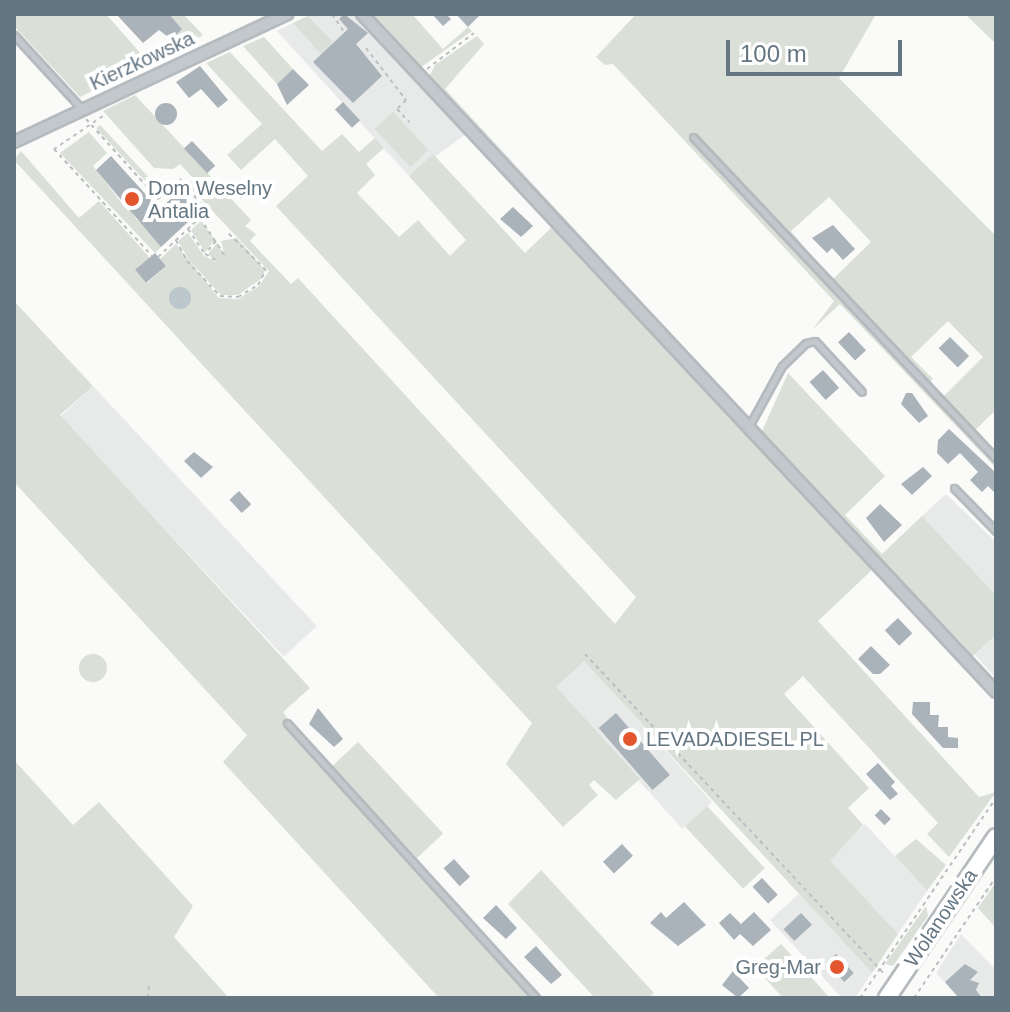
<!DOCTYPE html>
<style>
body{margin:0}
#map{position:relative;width:1010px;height:1012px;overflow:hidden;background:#fafaf8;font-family:Helvetica,sans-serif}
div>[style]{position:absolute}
.built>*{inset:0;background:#e8e9e9;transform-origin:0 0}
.green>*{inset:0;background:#dadfd7;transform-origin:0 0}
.round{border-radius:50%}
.water>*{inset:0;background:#bbc7cb}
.building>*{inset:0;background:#aab3b9;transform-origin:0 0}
.path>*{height:2px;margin-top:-1px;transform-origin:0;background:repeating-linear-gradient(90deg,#bbbfc2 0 4px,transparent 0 8px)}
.roads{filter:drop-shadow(2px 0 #b5babe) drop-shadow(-2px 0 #b5babe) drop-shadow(0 2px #b5babe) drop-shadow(0 -2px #b5babe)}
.service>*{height:5px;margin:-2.5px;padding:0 2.5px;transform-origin:2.5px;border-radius:2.5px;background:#c3c8cc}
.minor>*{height:10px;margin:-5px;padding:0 5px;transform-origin:5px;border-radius:5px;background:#c3c8cc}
.primary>*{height:16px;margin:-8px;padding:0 8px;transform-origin:8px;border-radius:8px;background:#fff}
.dots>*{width:22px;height:22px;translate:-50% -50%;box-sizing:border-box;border:4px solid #fff;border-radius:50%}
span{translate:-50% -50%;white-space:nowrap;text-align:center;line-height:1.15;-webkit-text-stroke:8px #fff;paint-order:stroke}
.street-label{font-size:20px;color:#657683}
.poi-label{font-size:20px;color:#657683}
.left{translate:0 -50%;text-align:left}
.right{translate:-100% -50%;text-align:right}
.frame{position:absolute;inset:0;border:16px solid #657683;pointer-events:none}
.scale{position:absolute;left:726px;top:40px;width:176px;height:36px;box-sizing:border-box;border:4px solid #657683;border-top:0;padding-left:10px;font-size:24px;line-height:28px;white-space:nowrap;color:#657683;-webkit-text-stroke:6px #fff;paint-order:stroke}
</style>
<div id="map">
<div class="built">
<i style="clip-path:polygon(311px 14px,356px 14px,467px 133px,409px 176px,277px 31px)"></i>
<i style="left:93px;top:386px;width:328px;height:45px;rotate:47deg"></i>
<i style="clip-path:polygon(946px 494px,996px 542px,996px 595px,922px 516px)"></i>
<i style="clip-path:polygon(996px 635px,996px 678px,975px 655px)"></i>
<i style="left:584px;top:660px;width:191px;height:40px;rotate:48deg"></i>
<i style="clip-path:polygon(865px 824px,927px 891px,898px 934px,829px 861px)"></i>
<i style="clip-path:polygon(799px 894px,872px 973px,855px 998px,842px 998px,770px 920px)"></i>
<i style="clip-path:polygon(961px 934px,996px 970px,996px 998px,959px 998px,936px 973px)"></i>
</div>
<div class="green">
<i style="clip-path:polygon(14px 14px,106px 14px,149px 63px,80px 97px,14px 26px)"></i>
<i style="clip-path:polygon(169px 14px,183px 14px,203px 35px,181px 49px,172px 40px,182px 29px)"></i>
<i style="clip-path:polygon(367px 14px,412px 14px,443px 49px,468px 27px,472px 31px,420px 68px)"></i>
<i style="clip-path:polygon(636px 14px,876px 14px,839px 78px,996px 236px,996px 410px,974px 431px,943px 397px,983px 357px,948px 321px,911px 357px,933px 379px,929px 383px,833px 279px,871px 242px,829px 197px,791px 231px,819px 265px,695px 133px,689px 139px,996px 462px,996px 468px,840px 304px,812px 330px,834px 301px,613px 64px,605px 65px,596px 57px)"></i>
<i style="clip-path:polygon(965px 14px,996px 14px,996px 44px)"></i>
<i style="clip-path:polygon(308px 16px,333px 42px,321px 54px,293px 23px)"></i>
<i style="clip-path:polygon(477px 36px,484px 44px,445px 89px,749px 418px,429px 77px,435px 65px)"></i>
<i style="clip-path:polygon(264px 37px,293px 69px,277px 84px,243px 46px)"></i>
<i style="clip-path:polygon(230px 52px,322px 151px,342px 134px,359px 152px,375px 138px,384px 148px,366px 164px,375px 175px,357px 193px,399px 237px,418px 220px,450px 256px,466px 240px,409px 176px,433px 154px,525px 253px,553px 226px,560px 230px,873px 569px,818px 621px,979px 797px,996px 792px,949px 857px,927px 834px,938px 823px,803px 676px,784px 694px,869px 788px,848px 808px,863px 825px,830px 861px,898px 934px,872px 973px,584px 661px,556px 687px,640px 779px,616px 800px,594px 780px,589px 785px,598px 795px,563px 827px,506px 764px,532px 723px,14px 160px,21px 151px,79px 218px,99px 201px,150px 258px,136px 271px,147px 283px,166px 266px,160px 259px,176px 244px,219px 298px,238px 299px,259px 286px,269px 271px,188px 185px,194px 179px,180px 164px,173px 169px,154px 168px,103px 111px,135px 95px,251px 220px,245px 226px,256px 234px,250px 241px,291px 284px,298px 278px,615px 624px,636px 597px,276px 206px,308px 176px,275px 139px,241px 170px,227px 155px,262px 124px,206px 63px)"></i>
<i style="left:393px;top:112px;width:52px;height:25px;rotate:47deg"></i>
<i style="left:100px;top:125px;width:86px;height:5px;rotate:47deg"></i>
<i style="clip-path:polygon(89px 132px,107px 153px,93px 166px,128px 211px,132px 209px,135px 218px,155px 235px,161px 247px,155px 253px,60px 153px)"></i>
<i style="clip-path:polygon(201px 221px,215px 240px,205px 252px,191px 230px)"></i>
<i style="clip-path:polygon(188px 233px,204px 256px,217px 262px,208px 254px,217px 243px,225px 256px,221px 241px,237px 238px,265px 270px,262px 278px,238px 295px,221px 295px,189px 260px,178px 241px)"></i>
<i style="clip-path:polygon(14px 301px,93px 386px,60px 415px,310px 688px,283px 712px,289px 720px,283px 725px,530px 998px,439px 998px,223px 762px,247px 735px,14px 482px)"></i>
<i style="clip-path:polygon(788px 373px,885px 476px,845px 515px,882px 554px,922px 516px,996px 595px,996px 635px,971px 658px,762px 431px)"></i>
<i class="round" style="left:79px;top:654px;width:28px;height:28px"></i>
<i style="left:358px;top:742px;width:125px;height:36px;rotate:47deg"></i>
<i style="clip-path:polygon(14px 760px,73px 825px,99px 802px,193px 906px,174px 937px,229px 998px,14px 998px)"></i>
<i style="left:707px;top:806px;width:85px;height:30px;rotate:47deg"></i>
<i style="clip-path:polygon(916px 839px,946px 865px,927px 891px,895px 856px)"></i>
<i style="clip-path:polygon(541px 870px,654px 993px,649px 998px,595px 998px,508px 904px)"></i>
<i style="clip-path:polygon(996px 882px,996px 928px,978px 908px)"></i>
<i style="clip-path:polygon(926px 906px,928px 916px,893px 966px,885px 964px)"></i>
<i style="clip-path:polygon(781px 944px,830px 998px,783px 998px,755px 967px)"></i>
</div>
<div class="water">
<i class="round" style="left:169px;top:287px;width:22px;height:22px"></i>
</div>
<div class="building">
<i style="clip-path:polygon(116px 14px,169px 14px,182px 29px,172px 40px,159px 30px,143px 43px)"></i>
<i style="clip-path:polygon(344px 14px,368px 33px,356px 44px,382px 76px,353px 103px,313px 62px,348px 29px,339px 19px)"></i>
<i style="clip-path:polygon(432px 14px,446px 14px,451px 19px,443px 26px)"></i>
<i style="clip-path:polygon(456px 14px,481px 14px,468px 27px)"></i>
<i style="clip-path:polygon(200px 66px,228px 100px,218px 108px,201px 89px,189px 98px,176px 82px)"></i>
<i style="clip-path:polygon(293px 69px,309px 85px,287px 105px,277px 84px)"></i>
<i style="left:343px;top:102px;width:25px;height:11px;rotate:47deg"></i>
<i class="round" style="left:155px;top:103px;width:22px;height:22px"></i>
<i style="left:192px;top:141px;width:34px;height:11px;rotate:47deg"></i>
<i style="clip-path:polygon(111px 156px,159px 209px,184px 188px,202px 209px,161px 247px,96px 170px)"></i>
<i style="clip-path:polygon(513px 207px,533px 226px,521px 237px,500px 219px)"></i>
<i style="clip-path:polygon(833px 225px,855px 249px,843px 260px,832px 248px,827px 253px,812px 238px)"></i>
<i style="left:155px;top:253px;width:17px;height:26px;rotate:50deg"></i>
<i style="left:849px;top:332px;width:25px;height:15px;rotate:47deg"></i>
<i style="left:950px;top:337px;width:27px;height:16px;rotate:45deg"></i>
<i style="left:823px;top:370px;width:24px;height:18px;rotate:48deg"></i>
<i style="clip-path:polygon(906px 393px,912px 393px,928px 416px,919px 423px,901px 404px)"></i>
<i style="clip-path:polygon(949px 429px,996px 473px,996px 494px,988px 486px,982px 492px,970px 480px,978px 472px,960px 453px,948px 464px,937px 453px,938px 440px)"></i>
<i style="clip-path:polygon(194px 452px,213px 467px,201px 478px,184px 461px)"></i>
<i style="clip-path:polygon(923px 467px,932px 476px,912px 495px,901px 484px)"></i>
<i style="left:239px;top:491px;width:18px;height:13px;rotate:47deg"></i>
<i style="clip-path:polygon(880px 504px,902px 525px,884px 542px,866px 518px)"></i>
<i style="left:898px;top:618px;width:21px;height:18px;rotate:47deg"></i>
<i style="clip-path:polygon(871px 646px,890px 665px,880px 674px,873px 674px,858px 659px)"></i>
<i style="clip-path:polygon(913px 702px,930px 702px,930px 715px,939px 715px,938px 727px,948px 727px,948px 737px,958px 738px,958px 748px,943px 748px,912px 714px)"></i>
<i style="clip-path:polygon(318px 708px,343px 739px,334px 747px,309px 724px)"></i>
<i style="left:616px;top:713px;width:82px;height:23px;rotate:49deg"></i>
<i style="clip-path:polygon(878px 763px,895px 782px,891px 786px,898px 794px,890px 800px,866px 774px)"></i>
<i style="left:881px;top:809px;width:14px;height:9px;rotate:45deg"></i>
<i style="left:622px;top:844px;width:16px;height:26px;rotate:47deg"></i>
<i style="left:454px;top:859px;width:24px;height:14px;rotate:48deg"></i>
<i style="left:762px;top:878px;width:23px;height:13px;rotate:47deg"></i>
<i style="clip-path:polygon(684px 902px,706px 925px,678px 946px,650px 923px,661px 912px,666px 918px)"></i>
<i style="clip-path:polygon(496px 905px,517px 928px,506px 939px,483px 918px)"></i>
<i style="clip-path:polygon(754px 912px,771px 930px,753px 946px,740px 934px,734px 940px,719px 923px,730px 913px,741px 924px)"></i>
<i style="left:801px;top:913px;width:16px;height:24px;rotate:47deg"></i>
<i style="clip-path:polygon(536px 946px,562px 975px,551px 984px,524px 957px)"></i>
<i style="left:836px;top:954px;width:26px;height:13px;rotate:47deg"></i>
<i style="clip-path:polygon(965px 964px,978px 972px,970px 980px,979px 983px,976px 990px,982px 998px,959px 998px,945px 982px)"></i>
<i style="clip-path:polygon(733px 971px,749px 988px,738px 998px,722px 985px)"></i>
</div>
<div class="path">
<i style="left:332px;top:14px;width:22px;rotate:56deg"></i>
<i style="left:366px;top:48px;width:66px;rotate:52.4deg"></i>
<i style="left:406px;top:100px;width:13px;rotate:135deg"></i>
<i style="left:397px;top:109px;width:18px;rotate:47deg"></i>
<i style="left:427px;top:69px;width:59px;rotate:-37.5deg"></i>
<i style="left:103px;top:116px;width:59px;rotate:146deg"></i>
<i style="left:54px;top:149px;width:145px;rotate:47.5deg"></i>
<i style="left:86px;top:119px;width:108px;rotate:48deg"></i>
<i style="left:158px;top:199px;width:15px;rotate:-42deg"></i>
<i style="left:200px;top:218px;width:45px;rotate:56.7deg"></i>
<i style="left:188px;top:229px;width:29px;rotate:56deg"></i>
<i style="left:176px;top:240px;width:24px;rotate:62deg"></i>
<i style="left:187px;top:261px;width:48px;rotate:46.7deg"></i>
<i style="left:220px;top:296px;width:18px;rotate:3deg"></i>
<i style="left:238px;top:297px;width:23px;rotate:-31deg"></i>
<i style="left:258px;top:285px;width:17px;rotate:-62deg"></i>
<i style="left:266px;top:270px;width:52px;rotate:-135.8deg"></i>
<i style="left:216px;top:241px;width:17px;rotate:130deg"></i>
<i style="left:205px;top:254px;width:14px;rotate:30deg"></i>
<i style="left:158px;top:257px;width:67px;rotate:-43.2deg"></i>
<i style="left:207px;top:211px;width:42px;rotate:-130.2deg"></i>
<i style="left:585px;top:654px;width:438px;rotate:46.9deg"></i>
<i style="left:148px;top:998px;width:13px;rotate:-86deg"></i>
<i style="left:860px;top:998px;width:242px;rotate:-55.8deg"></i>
<i style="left:914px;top:998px;width:146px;rotate:-55.9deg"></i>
</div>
<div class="roads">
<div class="service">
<i style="left:14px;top:35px;width:100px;rotate:47.4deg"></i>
<i style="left:693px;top:137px;width:441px;rotate:46.7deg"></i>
<i style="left:749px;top:426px;width:68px;rotate:-61.2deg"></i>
<i style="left:782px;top:366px;width:33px;rotate:-44deg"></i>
<i style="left:806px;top:343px;width:9px;rotate:-13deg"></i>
<i style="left:815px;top:341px;width:69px;rotate:47.3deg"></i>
<i style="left:954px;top:488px;width:60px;rotate:45.7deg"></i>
<i style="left:287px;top:723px;width:371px;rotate:47.8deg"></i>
</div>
<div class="minor">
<i style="left:362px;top:14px;width:928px;rotate:46.92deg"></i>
<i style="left:14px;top:142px;width:302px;rotate:-25.1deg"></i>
</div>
<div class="primary">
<i style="left:887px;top:998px;width:194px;rotate:-55.9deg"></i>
</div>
</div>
<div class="dots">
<i style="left:132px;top:199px;background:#e4572e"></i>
<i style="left:630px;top:739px;background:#e4572e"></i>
<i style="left:837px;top:967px;background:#e4572e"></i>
</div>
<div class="street-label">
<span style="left:142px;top:61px;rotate:-25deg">Kierzkowska</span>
<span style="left:941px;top:918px;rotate:-56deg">Wolanowska</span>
</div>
<div class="poi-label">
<span class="left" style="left:148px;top:200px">Dom Weselny<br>Antalia</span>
<span class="left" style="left:646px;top:739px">LEVADADIESEL PL</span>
<span class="right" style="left:821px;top:967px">Greg-Mar</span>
</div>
<div class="frame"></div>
<div class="scale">100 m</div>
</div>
